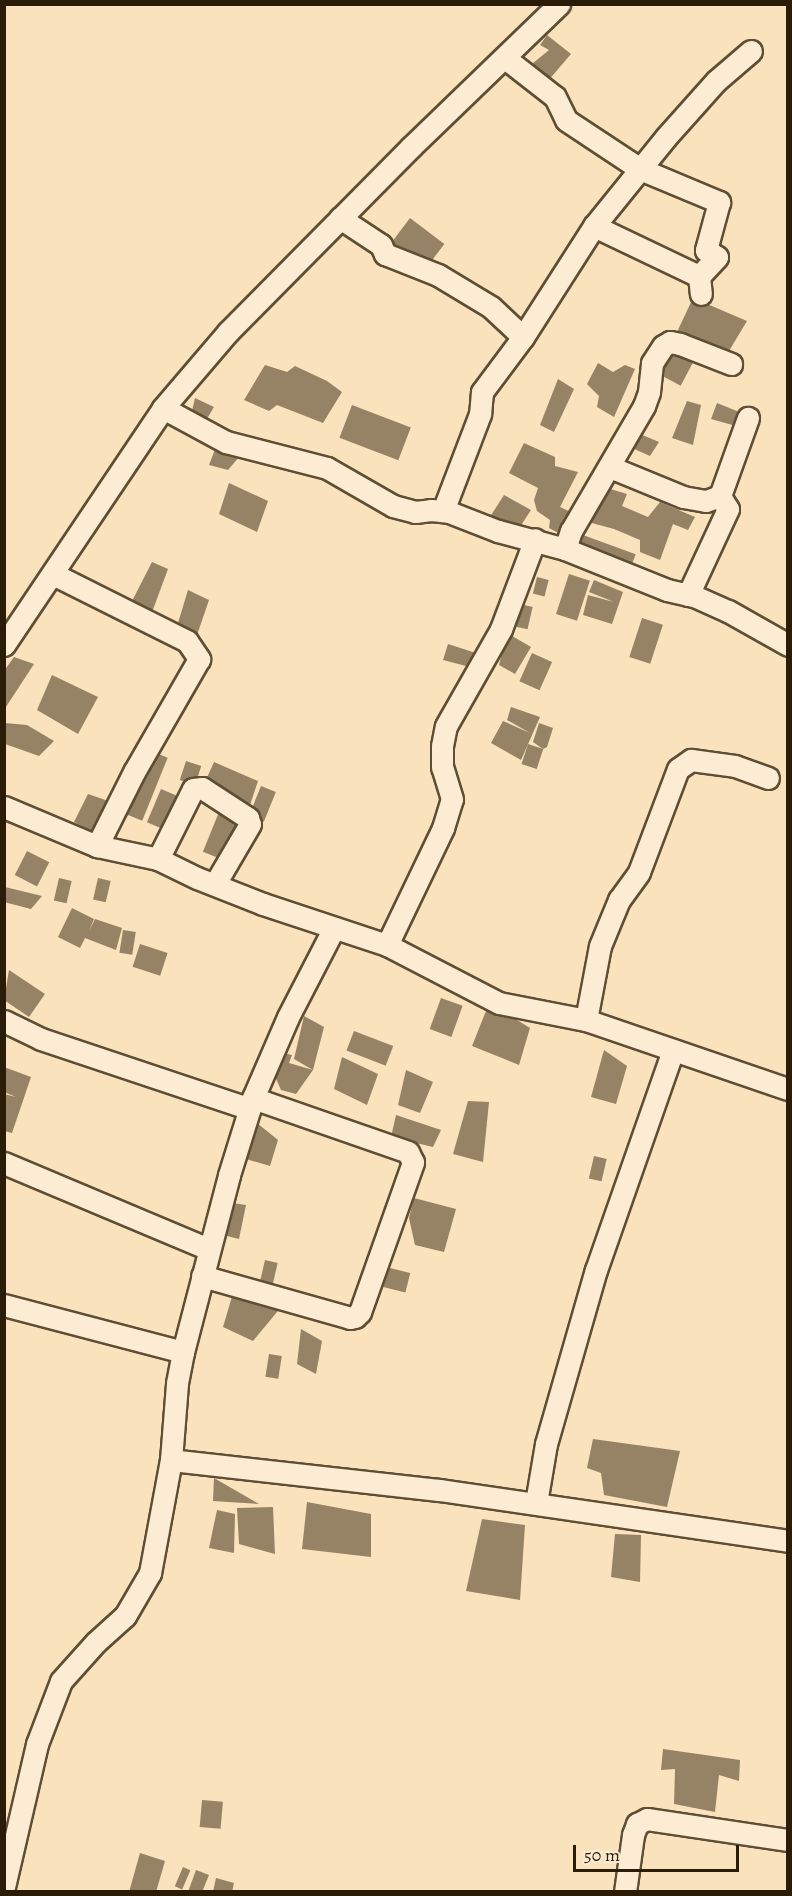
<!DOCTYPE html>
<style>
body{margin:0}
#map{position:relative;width:792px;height:1896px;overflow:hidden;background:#f9e2bc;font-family:Alegreya,serif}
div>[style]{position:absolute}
.building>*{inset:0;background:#968365;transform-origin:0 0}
.roads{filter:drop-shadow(2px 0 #5e4e34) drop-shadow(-2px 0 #5e4e34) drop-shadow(0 2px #5e4e34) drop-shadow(0 -2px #5e4e34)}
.minor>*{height:21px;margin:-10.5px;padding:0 10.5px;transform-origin:10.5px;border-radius:10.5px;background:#fbecd3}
span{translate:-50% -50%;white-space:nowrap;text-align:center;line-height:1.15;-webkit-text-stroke:4.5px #fbecd3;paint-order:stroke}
.frame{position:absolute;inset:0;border:6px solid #2b1c07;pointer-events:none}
.scale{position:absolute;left:573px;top:1845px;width:166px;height:27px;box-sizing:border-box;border:3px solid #2b1c07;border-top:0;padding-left:8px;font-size:18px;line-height:21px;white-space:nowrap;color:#2b1c07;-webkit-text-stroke:4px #fbecd3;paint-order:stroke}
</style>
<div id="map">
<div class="building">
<i style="clip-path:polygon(547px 35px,571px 54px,547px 82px,527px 68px,549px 50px,540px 45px)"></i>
<i style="left:410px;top:218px;width:43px;height:31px;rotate:37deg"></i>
<i style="clip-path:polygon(693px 298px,747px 321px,726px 356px,677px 332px)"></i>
<i style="left:669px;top:350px;width:27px;height:26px;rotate:28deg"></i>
<i style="clip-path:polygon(598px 363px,613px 372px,625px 365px,635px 369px,614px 417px,597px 407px,599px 396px,587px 384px)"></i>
<i style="clip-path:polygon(265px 365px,287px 372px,295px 366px,327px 381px,342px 392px,323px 423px,277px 405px,269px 411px,244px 400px)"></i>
<i style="clip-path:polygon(558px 379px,574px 389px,554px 432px,540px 425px)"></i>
<i style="clip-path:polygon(195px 398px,214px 407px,205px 422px,192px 411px)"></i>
<i style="clip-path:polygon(687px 401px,701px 405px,693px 445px,672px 438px)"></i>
<i style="clip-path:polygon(717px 403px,744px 414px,736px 426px,711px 419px)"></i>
<i style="left:352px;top:405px;width:63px;height:35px;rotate:21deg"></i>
<i style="clip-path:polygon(640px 434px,659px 442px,650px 456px,632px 448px)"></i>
<i style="clip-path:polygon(524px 443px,555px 457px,555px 466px,578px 472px,560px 507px,575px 514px,564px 536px,549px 528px,550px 520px,537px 511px,534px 500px,538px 488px,509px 473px)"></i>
<i style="clip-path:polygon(216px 447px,239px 457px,228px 470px,209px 465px)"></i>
<i style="clip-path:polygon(229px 483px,268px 501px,257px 532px,219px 514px)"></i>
<i style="clip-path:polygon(607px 488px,627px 494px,622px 506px,648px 517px,660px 502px,695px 517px,688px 530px,673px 524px,660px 560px,640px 552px,640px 540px,614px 529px,588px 522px)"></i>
<i style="clip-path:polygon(504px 495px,531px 510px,518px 530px,488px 520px)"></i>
<i style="left:583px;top:535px;width:56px;height:14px;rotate:20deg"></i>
<i style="clip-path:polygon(152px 562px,168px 569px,151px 615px,131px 603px)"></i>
<i style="left:569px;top:574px;width:22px;height:42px;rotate:18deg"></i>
<i style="left:537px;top:577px;width:12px;height:17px;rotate:14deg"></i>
<i style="clip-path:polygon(594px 580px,623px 592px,612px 624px,583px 615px,588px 595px,614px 602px,589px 592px)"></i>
<i style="clip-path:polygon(188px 590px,209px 600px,197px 635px,178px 623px)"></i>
<i style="left:520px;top:604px;width:13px;height:23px;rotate:13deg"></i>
<i style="left:642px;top:618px;width:22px;height:41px;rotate:18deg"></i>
<i style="clip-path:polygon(507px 633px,531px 647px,515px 674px,499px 665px)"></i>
<i style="clip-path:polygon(448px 644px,476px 653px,466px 666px,443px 660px)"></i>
<i style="left:532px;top:653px;width:22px;height:31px;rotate:24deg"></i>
<i style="clip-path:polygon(14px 657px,34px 664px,4px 710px,4px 671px)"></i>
<i style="clip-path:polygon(52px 675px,98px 697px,78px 734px,37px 710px)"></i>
<i style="clip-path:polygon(511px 707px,540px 717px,521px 760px,491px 743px,503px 721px,530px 733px,507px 720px)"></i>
<i style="clip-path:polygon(5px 723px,27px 725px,54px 741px,39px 756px,5px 744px)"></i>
<i style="clip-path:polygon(539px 723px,553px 728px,547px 747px,543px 749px,533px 742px)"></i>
<i style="left:528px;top:744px;width:16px;height:21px;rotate:18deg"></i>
<i style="left:151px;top:751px;width:18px;height:68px;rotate:22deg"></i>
<i style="left:186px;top:761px;width:16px;height:20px;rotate:18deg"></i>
<i style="clip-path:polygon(214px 762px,258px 781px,248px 811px,232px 805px,236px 795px,205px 782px)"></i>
<i style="left:261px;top:786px;width:16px;height:32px;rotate:22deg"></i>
<i style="left:161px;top:789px;width:25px;height:36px;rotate:23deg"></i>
<i style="clip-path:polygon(88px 794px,114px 803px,100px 836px,74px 822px)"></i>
<i style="left:219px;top:812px;width:22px;height:43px;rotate:22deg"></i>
<i style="left:27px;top:851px;width:25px;height:27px;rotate:27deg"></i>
<i style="left:59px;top:878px;width:13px;height:23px;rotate:13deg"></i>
<i style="left:98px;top:878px;width:13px;height:22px;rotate:13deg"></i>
<i style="clip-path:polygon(5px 887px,42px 896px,31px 909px,4px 902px)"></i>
<i style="clip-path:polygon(72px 908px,94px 919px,89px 931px,95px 919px,122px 928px,116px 950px,85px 938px,80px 948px,58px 937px)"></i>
<i style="left:123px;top:930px;width:13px;height:23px;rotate:9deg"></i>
<i style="left:140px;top:944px;width:29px;height:24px;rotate:18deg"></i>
<i style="clip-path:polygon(9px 970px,45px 994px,29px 1017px,4px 1000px)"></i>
<i style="left:441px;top:998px;width:23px;height:33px;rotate:20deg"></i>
<i style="clip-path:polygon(486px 1011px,509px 1015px,530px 1028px,519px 1065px,472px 1046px)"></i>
<i style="clip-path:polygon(304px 1016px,324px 1027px,313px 1070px,296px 1094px,281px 1090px,274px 1074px,279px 1052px,292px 1055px,289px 1063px,313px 1070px,294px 1059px)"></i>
<i style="left:354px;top:1031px;width:42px;height:21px;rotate:21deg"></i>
<i style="clip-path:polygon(604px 1050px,627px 1066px,616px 1104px,591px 1097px)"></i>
<i style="clip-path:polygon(342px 1057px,378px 1074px,367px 1105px,334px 1089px)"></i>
<i style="clip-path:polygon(4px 1067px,31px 1077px,12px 1133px,4px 1131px,4px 1094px,16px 1097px,4px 1092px)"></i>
<i style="clip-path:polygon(406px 1070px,433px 1082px,420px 1113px,398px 1105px)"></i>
<i style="clip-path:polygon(468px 1101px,489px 1102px,483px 1162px,453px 1154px)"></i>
<i style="clip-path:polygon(396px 1115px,441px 1130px,433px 1147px,391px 1137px)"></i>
<i style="clip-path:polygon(257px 1123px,278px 1140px,270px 1166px,246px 1159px)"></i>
<i style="left:594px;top:1156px;width:13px;height:23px;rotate:13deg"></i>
<i style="clip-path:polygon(414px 1198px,456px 1209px,444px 1252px,415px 1245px,409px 1218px)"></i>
<i style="clip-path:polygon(232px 1203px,246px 1205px,239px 1239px,223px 1235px)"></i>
<i style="left:265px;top:1260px;width:13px;height:24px;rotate:13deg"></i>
<i style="left:386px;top:1267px;width:25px;height:20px;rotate:14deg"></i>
<i style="clip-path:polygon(233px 1293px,282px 1306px,253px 1341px,223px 1327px)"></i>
<i style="clip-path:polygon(301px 1329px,322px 1341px,316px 1374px,297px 1364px)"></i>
<i style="left:269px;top:1354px;width:13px;height:23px;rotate:9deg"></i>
<i style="clip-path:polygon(593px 1439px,680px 1451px,667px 1507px,604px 1495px,601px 1473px,587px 1468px)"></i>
<i style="clip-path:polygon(214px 1478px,259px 1504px,213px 1501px)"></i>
<i style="clip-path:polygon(307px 1502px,371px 1514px,371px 1557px,302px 1549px)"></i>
<i style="clip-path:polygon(273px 1507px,275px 1554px,239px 1544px,237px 1508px)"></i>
<i style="clip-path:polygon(217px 1510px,235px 1514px,234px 1553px,209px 1548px)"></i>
<i style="clip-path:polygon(482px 1519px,525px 1525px,520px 1600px,466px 1591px)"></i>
<i style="clip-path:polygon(615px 1534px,641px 1535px,640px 1582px,611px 1577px)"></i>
<i style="clip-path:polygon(663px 1749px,740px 1760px,739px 1781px,719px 1775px,715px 1812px,674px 1804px,675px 1769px,661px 1770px)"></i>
<i style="left:202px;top:1800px;width:21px;height:27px;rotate:5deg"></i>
<i style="clip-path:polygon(140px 1853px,165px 1861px,156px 1892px,129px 1892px)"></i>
<i style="left:183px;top:1867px;width:8px;height:21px;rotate:23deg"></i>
<i style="clip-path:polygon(196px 1870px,209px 1875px,202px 1892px,188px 1892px)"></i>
<i style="clip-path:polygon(216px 1878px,234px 1883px,232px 1892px,213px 1892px)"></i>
</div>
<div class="roads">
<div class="minor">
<i style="left:505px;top:58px;width:63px;rotate:38deg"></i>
<i style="left:555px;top:97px;width:25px;rotate:64deg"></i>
<i style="left:566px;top:120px;width:89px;rotate:33.5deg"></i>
<i style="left:640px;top:169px;width:86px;rotate:22.7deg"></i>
<i style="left:719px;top:202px;width:50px;rotate:105.2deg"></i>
<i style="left:706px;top:250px;width:13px;rotate:32deg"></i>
<i style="left:717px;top:257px;width:26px;rotate:133deg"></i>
<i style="left:340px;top:218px;width:49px;rotate:33.4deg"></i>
<i style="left:381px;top:245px;width:10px;rotate:66deg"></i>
<i style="left:385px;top:254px;width:57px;rotate:21.6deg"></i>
<i style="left:438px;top:275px;width:62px;rotate:31.1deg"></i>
<i style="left:491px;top:307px;width:44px;rotate:43.2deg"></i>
<i style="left:523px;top:337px;width:69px;rotate:126.7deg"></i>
<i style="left:482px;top:392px;width:22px;rotate:95deg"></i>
<i style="left:480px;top:414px;width:104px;rotate:110.9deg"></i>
<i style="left:594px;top:226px;width:116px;rotate:25.5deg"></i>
<i style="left:699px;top:276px;width:18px;rotate:84deg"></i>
<i style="left:523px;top:337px;width:132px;rotate:-57.4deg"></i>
<i style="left:594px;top:226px;width:114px;rotate:-51deg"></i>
<i style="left:666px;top:137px;width:75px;rotate:-48.2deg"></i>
<i style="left:716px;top:81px;width:46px;rotate:-40.6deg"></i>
<i style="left:163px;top:408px;width:72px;rotate:28.4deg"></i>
<i style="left:226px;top:442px;width:104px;rotate:14.4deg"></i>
<i style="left:327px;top:468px;width:76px;rotate:29.9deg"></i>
<i style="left:393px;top:506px;width:23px;rotate:15deg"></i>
<i style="left:415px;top:512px;width:16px;rotate:-7deg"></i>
<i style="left:431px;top:510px;width:18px;rotate:6deg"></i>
<i style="left:449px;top:512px;width:53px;rotate:21.2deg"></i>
<i style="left:498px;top:531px;width:69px;rotate:15deg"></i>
<i style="left:565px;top:549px;width:19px;rotate:-72deg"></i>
<i style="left:571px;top:531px;width:145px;rotate:-59.7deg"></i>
<i style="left:644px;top:406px;width:15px;rotate:-70deg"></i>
<i style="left:649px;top:392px;width:29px;rotate:-84deg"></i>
<i style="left:652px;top:363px;width:20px;rotate:-57deg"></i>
<i style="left:663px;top:346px;width:8px;rotate:-30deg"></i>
<i style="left:670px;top:342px;width:10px;rotate:11deg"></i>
<i style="left:680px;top:344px;width:55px;rotate:21.4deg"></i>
<i style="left:610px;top:467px;width:79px;rotate:22.3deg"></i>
<i style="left:683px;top:497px;width:23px;rotate:10deg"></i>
<i style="left:706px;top:501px;width:15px;rotate:-20deg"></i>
<i style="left:720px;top:496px;width:83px;rotate:-70.3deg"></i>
<i style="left:565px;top:549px;width:110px;rotate:21.9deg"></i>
<i style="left:667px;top:590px;width:28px;rotate:13deg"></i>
<i style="left:694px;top:596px;width:37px;rotate:24deg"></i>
<i style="left:728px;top:611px;width:69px;rotate:29.5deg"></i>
<i style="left:53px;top:574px;width:150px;rotate:26.6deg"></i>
<i style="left:187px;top:641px;width:22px;rotate:56deg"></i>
<i style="left:199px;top:659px;width:130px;rotate:119.9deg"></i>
<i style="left:134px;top:772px;width:83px;rotate:116.6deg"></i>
<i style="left:688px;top:595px;width:95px;rotate:-65.1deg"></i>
<i style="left:728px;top:509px;width:15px;rotate:-122deg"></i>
<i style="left:4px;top:645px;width:285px;rotate:-56.1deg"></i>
<i style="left:163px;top:408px;width:100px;rotate:-49.5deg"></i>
<i style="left:228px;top:332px;width:260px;rotate:-45.3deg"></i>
<i style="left:411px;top:147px;width:206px;rotate:-44deg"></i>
<i style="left:4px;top:807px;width:101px;rotate:22.8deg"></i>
<i style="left:97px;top:846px;width:62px;rotate:12deg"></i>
<i style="left:158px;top:859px;width:43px;rotate:26deg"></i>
<i style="left:197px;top:878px;width:71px;rotate:21.5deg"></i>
<i style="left:263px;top:904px;width:131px;rotate:18.3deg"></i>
<i style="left:387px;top:945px;width:126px;rotate:27.4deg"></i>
<i style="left:499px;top:1003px;width:89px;rotate:11.1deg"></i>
<i style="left:586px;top:1020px;width:213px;rotate:18.9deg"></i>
<i style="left:158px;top:859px;width:78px;rotate:-63.4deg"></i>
<i style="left:193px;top:789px;width:9px;rotate:-6deg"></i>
<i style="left:202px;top:788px;width:55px;rotate:33.1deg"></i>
<i style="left:248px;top:818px;width:6px;rotate:72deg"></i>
<i style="left:250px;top:824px;width:69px;rotate:120.3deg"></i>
<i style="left:387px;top:945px;width:130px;rotate:-64.4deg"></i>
<i style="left:443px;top:828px;width:30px;rotate:-73deg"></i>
<i style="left:452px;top:799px;width:34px;rotate:-107deg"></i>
<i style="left:442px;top:767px;width:21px;rotate:-90deg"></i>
<i style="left:442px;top:746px;width:20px;rotate:-79deg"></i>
<i style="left:446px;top:726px;width:112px;rotate:-60.4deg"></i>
<i style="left:501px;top:629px;width:96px;rotate:-69.3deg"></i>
<i style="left:586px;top:1020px;width:75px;rotate:-79.3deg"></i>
<i style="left:600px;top:946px;width:50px;rotate:-67.6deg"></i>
<i style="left:619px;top:900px;width:34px;rotate:-54deg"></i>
<i style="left:639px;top:872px;width:110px;rotate:-69.3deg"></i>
<i style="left:678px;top:769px;width:16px;rotate:-35deg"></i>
<i style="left:691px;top:760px;width:44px;rotate:7.8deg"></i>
<i style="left:735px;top:766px;width:35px;rotate:20deg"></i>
<i style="left:4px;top:1021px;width:41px;rotate:25.9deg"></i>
<i style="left:41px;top:1039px;width:220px;rotate:18.5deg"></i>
<i style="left:4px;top:1163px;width:222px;rotate:22.8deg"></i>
<i style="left:202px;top:1276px;width:154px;rotate:15.8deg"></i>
<i style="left:350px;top:1318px;width:5px;rotate:-11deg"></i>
<i style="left:355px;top:1317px;width:7px;rotate:-45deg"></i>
<i style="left:360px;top:1312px;width:159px;rotate:-70.5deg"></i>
<i style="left:413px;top:1162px;width:11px;rotate:-117deg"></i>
<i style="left:408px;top:1152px;width:164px;rotate:-160.8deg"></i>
<i style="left:4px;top:1305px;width:185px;rotate:14.7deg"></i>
<i style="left:171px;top:1460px;width:270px;rotate:6.4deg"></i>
<i style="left:439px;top:1490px;width:353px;rotate:8.3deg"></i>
<i style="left:536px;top:1503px;width:60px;rotate:-80.4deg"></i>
<i style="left:546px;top:1444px;width:181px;rotate:-74deg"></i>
<i style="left:596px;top:1270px;width:233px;rotate:-70.7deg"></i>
<i style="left:4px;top:1887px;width:147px;rotate:-77deg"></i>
<i style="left:37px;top:1744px;width:67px;rotate:-69.1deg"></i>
<i style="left:61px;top:1681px;width:52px;rotate:-48.1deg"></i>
<i style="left:96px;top:1642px;width:39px;rotate:-42deg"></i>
<i style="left:125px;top:1616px;width:50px;rotate:-59.8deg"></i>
<i style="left:150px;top:1573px;width:115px;rotate:-79.5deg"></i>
<i style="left:171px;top:1460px;width:77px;rotate:-85.5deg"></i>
<i style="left:177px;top:1383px;width:32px;rotate:-79deg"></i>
<i style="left:183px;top:1352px;width:183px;rotate:-75.4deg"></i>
<i style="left:229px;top:1175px;width:81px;rotate:-72.7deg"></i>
<i style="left:253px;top:1098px;width:88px;rotate:-66.6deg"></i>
<i style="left:288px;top:1017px;width:100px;rotate:-62.7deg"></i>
<i style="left:625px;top:1892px;width:58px;rotate:-82deg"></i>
<i style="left:633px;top:1835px;width:12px;rotate:-70deg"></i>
<i style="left:637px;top:1824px;width:11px;rotate:-27deg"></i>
<i style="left:647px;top:1819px;width:143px;rotate:8.5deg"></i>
</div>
</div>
<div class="frame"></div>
<div class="scale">50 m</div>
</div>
